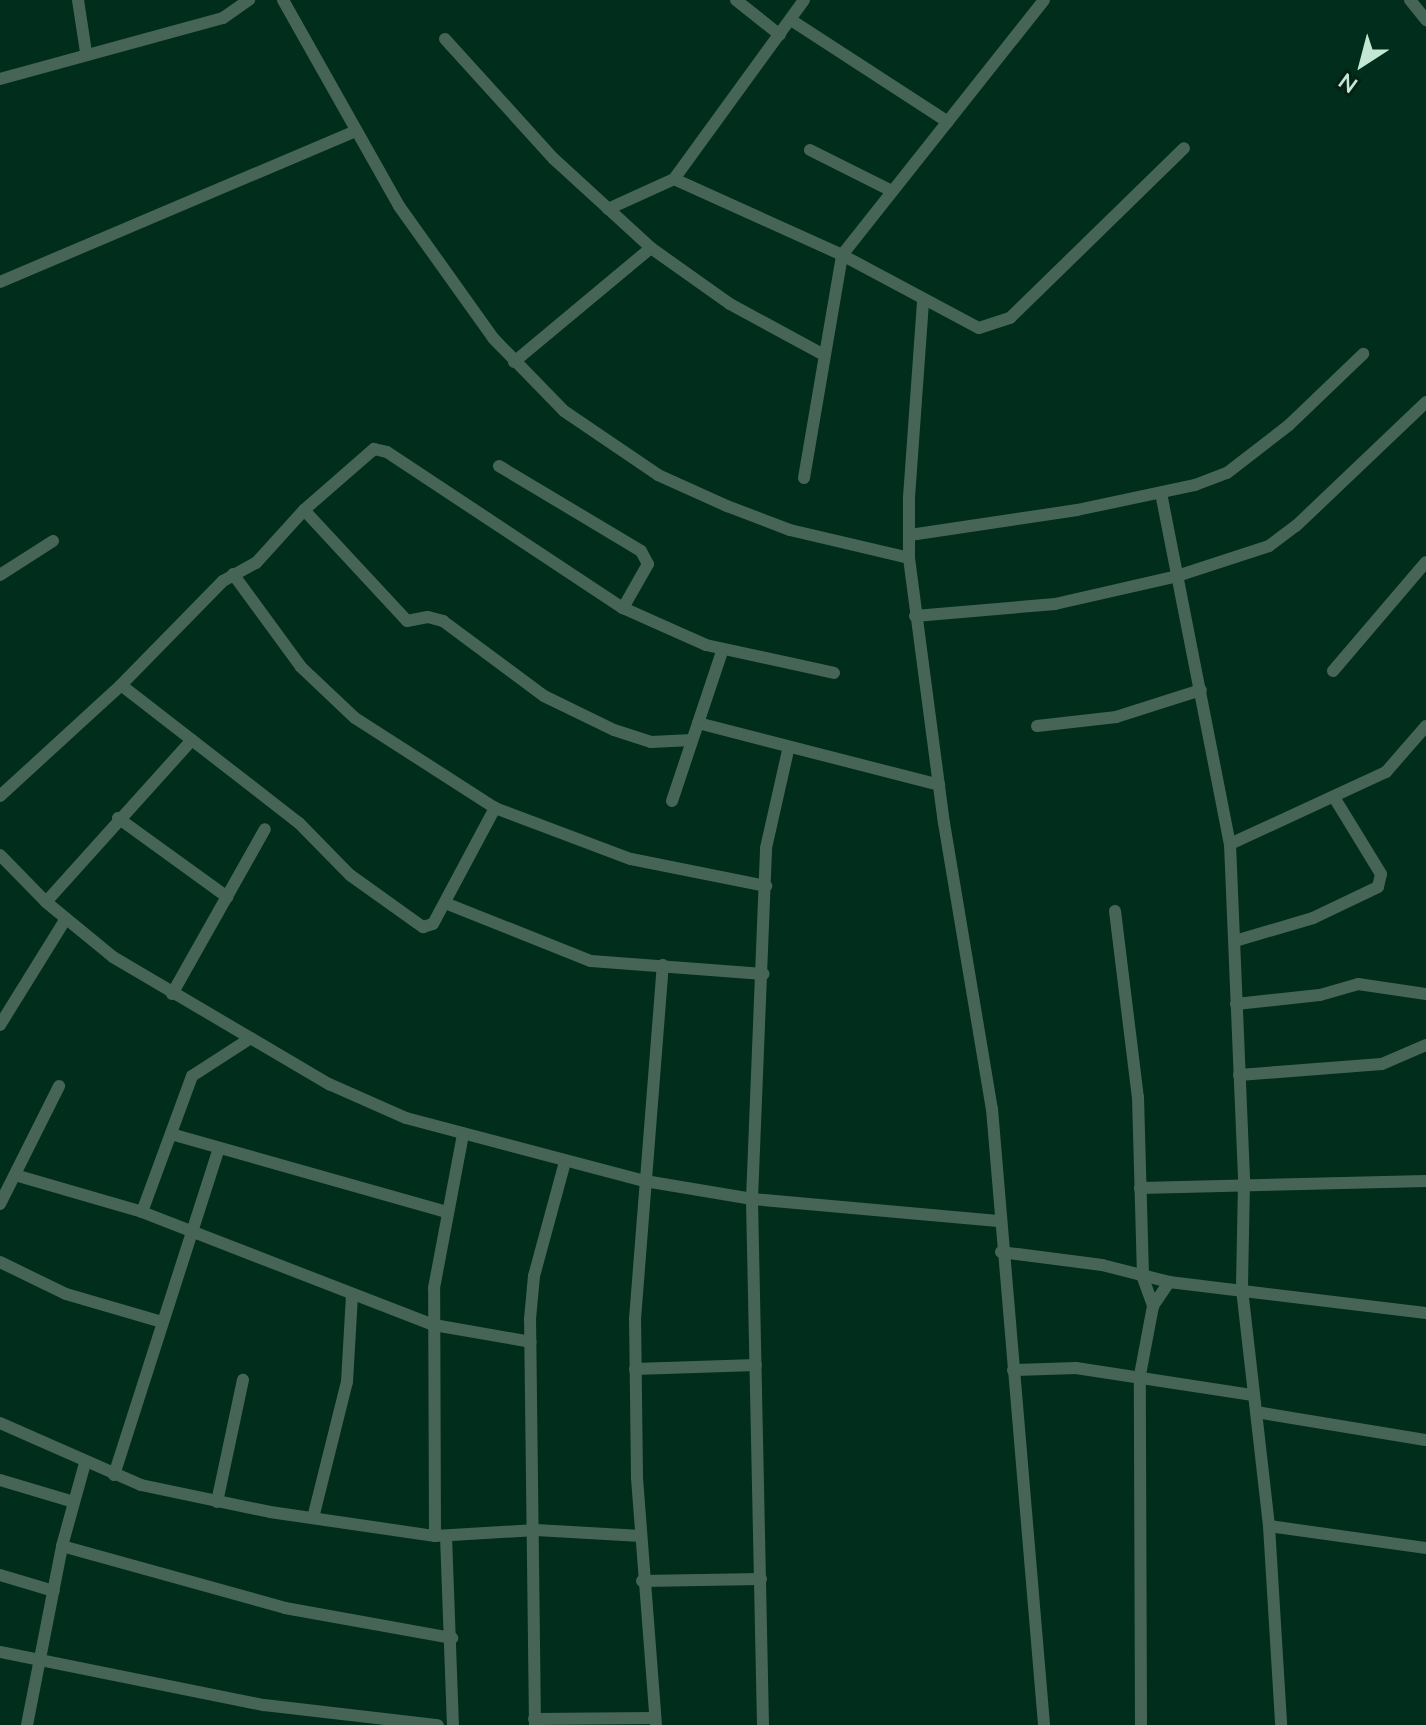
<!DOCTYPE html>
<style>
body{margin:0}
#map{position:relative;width:1426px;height:1725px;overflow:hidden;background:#002d1c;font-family:Mulish,sans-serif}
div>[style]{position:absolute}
.street>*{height:12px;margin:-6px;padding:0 6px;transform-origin:6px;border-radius:6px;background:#476556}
span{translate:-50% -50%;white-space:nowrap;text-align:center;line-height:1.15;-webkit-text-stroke:6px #072015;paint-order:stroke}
.north{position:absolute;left:1322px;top:24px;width:80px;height:80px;-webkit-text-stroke:6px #072015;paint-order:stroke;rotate:216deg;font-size:22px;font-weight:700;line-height:32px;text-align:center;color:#c2e8d4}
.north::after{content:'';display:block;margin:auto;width:28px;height:36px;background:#c2e8d4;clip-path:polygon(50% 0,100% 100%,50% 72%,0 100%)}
</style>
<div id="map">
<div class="street">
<i style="left:78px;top:0;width:53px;rotate:81.3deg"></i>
<i style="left:283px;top:0;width:236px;rotate:60.6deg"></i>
<i style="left:399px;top:206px;width:162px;rotate:54.5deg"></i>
<i style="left:493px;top:338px;width:102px;rotate:45.8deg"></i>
<i style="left:564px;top:411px;width:114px;rotate:34.2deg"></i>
<i style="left:658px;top:475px;width:76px;rotate:24.2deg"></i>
<i style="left:727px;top:506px;width:67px;rotate:20.9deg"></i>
<i style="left:790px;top:530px;width:122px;rotate:13.2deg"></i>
<i style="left:736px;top:0;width:56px;rotate:38.5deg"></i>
<i style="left:1410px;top:0;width:26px;rotate:51deg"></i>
<i style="left:791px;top:20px;width:187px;rotate:33deg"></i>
<i style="left:445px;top:39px;width:162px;rotate:47.8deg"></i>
<i style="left:554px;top:159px;width:132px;rotate:42.5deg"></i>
<i style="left:651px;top:248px;width:97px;rotate:35.3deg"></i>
<i style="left:730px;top:304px;width:107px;rotate:28.5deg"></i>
<i style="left:0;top:79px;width:231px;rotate:-15.3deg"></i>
<i style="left:223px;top:18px;width:32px;rotate:-35deg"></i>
<i style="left:810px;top:150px;width:89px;rotate:26.6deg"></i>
<i style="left:674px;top:179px;width:184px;rotate:24.3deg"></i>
<i style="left:842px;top:255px;width:155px;rotate:28.1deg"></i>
<i style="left:979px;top:328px;width:33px;rotate:-18deg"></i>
<i style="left:1010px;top:318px;width:243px;rotate:-44.3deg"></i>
<i style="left:608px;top:209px;width:72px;rotate:-24.4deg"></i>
<i style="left:674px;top:179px;width:221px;rotate:-54deg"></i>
<i style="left:0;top:282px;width:384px;rotate:-23deg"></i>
<i style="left:923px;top:302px;width:196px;rotate:94.1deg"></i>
<i style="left:909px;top:498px;width:60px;rotate:90deg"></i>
<i style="left:909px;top:558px;width:267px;rotate:82.5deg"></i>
<i style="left:944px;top:823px;width:290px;rotate:80.5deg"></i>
<i style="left:992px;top:1109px;width:618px;rotate:85.17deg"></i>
<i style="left:514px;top:362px;width:178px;rotate:-39.8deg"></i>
<i style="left:499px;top:466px;width:165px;rotate:30.9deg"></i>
<i style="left:641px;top:551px;width:15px;rotate:62deg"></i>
<i style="left:648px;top:564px;width:51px;rotate:119.6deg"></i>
<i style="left:804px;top:478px;width:226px;rotate:-80.3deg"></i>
<i style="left:842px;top:255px;width:325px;rotate:-51.6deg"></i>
<i style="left:1161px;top:493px;width:358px;rotate:78.9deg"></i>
<i style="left:1230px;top:844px;width:338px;rotate:87.6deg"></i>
<i style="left:1244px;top:1182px;width:107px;rotate:91.1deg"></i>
<i style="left:1242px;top:1289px;width:239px;rotate:83.5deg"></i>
<i style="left:1269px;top:1526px;width:199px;rotate:86.5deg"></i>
<i style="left:304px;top:510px;width:151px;rotate:47.1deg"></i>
<i style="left:407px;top:621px;width:21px;rotate:-11deg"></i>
<i style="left:428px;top:617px;width:16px;rotate:15deg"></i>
<i style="left:443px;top:621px;width:126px;rotate:36.6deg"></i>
<i style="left:544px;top:696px;width:78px;rotate:25.9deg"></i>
<i style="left:614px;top:730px;width:39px;rotate:18deg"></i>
<i style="left:651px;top:742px;width:41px;rotate:-2.8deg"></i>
<i style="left:910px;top:535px;width:169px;rotate:-8.5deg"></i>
<i style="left:1077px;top:510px;width:121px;rotate:-12deg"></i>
<i style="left:1195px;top:485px;width:34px;rotate:-21deg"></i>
<i style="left:1227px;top:473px;width:78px;rotate:-37.7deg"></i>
<i style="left:1289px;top:425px;width:103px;rotate:-43.8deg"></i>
<i style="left:233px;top:574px;width:115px;rotate:53.8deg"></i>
<i style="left:301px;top:667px;width:74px;rotate:43.4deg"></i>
<i style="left:355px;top:718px;width:166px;rotate:32.7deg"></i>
<i style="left:495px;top:808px;width:145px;rotate:20.6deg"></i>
<i style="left:631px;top:859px;width:138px;rotate:11.3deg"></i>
<i style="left:0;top:575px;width:63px;rotate:-32.7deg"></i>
<i style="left:915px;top:616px;width:141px;rotate:-4.9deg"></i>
<i style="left:1055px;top:604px;width:122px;rotate:-12.8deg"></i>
<i style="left:1174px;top:577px;width:100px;rotate:-18.1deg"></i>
<i style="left:1269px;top:546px;width:34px;rotate:-37deg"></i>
<i style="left:1296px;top:526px;width:180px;rotate:-43.6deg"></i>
<i style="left:1333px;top:671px;width:143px;rotate:-49.5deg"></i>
<i style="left:121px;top:685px;width:225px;rotate:37.8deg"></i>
<i style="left:299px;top:823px;width:73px;rotate:45.6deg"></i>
<i style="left:350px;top:875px;width:90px;rotate:35.5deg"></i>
<i style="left:423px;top:927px;width:10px;rotate:-17deg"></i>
<i style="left:433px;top:924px;width:132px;rotate:-61.9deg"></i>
<i style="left:698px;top:723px;width:249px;rotate:14.4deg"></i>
<i style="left:1037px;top:726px;width:80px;rotate:-6.5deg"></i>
<i style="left:1116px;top:717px;width:89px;rotate:-17.6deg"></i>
<i style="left:0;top:796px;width:164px;rotate:-42.5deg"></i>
<i style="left:121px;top:685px;width:146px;rotate:-45.6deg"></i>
<i style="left:223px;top:581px;width:38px;rotate:-29deg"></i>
<i style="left:256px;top:563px;width:72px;rotate:-47.8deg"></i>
<i style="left:304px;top:510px;width:93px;rotate:-41.1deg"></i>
<i style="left:374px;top:449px;width:13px;rotate:13deg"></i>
<i style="left:387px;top:452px;width:283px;rotate:33.5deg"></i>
<i style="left:623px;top:608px;width:91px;rotate:24deg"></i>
<i style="left:706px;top:645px;width:131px;rotate:12.3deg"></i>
<i style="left:672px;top:801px;width:160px;rotate:-71.5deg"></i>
<i style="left:118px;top:818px;width:135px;rotate:35.9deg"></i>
<i style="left:1230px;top:844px;width:172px;rotate:-24.8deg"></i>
<i style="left:1386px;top:772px;width:61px;rotate:-49deg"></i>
<i style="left:0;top:855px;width:66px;rotate:45.6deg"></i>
<i style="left:46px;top:902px;width:87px;rotate:39.4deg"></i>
<i style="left:113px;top:957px;width:251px;rotate:30.5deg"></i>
<i style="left:329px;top:1084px;width:84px;rotate:23.8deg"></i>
<i style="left:406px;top:1118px;width:247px;rotate:14.8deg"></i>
<i style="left:645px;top:1181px;width:109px;rotate:9.5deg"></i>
<i style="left:752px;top:1199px;width:247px;rotate:5.1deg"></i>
<i style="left:46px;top:902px;width:218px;rotate:-48deg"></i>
<i style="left:445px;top:903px;width:157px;rotate:21.7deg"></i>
<i style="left:591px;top:961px;width:173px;rotate:4.3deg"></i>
<i style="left:1115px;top:911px;width:187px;rotate:83deg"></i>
<i style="left:1138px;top:1097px;width:181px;rotate:88.4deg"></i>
<i style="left:1143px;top:1278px;width:30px;rotate:70deg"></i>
<i style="left:1235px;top:941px;width:81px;rotate:-16.4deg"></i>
<i style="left:1313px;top:918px;width:72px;rotate:-25.5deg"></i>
<i style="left:1378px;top:887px;width:13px;rotate:-77deg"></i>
<i style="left:1381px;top:874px;width:88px;rotate:-121.5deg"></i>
<i style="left:172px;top:994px;width:189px;rotate:-60.6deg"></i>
<i style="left:1236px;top:1004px;width:84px;rotate:-6.1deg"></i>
<i style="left:1320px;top:995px;width:40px;rotate:-16deg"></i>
<i style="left:1358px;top:984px;width:69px;rotate:8.4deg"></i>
<i style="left:0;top:1025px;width:123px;rotate:-58.2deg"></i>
<i style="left:1239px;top:1075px;width:143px;rotate:-4.4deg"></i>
<i style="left:1382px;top:1064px;width:48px;rotate:-23.4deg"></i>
<i style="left:171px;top:1134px;width:286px;rotate:15.8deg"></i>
<i style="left:15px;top:1175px;width:132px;rotate:16.2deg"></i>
<i style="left:142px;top:1212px;width:313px;rotate:21.2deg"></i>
<i style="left:434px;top:1325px;width:98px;rotate:9.9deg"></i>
<i style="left:1140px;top:1188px;width:286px;rotate:-1.4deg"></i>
<i style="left:0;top:1204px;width:132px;rotate:-63.4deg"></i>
<i style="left:142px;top:1212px;width:145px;rotate:-69.8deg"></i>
<i style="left:192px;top:1076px;width:70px;rotate:-32.8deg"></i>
<i style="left:1001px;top:1252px;width:102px;rotate:7.3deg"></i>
<i style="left:1102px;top:1265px;width:69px;rotate:14.2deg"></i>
<i style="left:1169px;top:1282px;width:259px;rotate:6.9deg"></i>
<i style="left:0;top:1262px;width:73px;rotate:25.9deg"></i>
<i style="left:66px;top:1294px;width:100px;rotate:16.3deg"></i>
<i style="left:635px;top:1369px;width:121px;rotate:-1.9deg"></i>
<i style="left:1013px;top:1370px;width:63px;rotate:-1.8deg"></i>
<i style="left:1076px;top:1368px;width:179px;rotate:8.7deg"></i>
<i style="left:1256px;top:1412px;width:172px;rotate:9.4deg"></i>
<i style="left:0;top:1423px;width:154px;rotate:23.7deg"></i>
<i style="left:141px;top:1485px;width:132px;rotate:11.8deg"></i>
<i style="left:270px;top:1512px;width:167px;rotate:8.3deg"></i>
<i style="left:435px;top:1536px;width:101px;rotate:-3.4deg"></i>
<i style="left:536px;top:1530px;width:105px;rotate:3.3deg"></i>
<i style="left:114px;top:1475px;width:340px;rotate:-72.2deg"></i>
<i style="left:0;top:1480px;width:77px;rotate:16.6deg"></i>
<i style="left:217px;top:1502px;width:125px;rotate:-78deg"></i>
<i style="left:313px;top:1518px;width:140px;rotate:-76deg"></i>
<i style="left:347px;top:1382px;width:86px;rotate:-86.7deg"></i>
<i style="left:1269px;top:1526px;width:159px;rotate:8deg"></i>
<i style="left:435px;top:1536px;width:248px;rotate:-90.2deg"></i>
<i style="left:434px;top:1288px;width:157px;rotate:-79.3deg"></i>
<i style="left:446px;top:1536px;width:189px;rotate:87.9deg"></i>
<i style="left:62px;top:1546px;width:231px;rotate:15.5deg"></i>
<i style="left:285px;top:1608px;width:170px;rotate:10.2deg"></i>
<i style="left:0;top:1575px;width:56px;rotate:16.5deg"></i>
<i style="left:642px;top:1581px;width:119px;rotate:-1deg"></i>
<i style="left:0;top:1652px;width:269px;rotate:11.4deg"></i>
<i style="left:264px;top:1705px;width:175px;rotate:6.6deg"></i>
<i style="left:534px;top:1719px;width:121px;rotate:-0.5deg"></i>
<i style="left:27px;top:1725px;width:182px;rotate:-78.9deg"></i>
<i style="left:62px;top:1546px;width:86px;rotate:-74.5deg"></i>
<i style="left:535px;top:1725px;width:406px;rotate:-90.7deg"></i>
<i style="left:530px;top:1319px;width:43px;rotate:-84.7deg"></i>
<i style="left:534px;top:1276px;width:118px;rotate:-74.8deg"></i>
<i style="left:656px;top:1725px;width:248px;rotate:-94.4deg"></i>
<i style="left:637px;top:1478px;width:159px;rotate:-90.7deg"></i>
<i style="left:635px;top:1319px;width:355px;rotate:-85.5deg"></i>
<i style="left:763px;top:1725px;width:526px;rotate:-91.2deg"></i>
<i style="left:752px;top:1199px;width:351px;rotate:-87.7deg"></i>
<i style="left:766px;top:848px;width:100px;rotate:-77.3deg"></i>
<i style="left:1141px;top:1725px;width:350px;rotate:-90.2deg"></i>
<i style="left:1140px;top:1375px;width:70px;rotate:-79.3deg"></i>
<i style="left:1153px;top:1306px;width:29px;rotate:-56deg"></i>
</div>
<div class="north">N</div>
</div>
